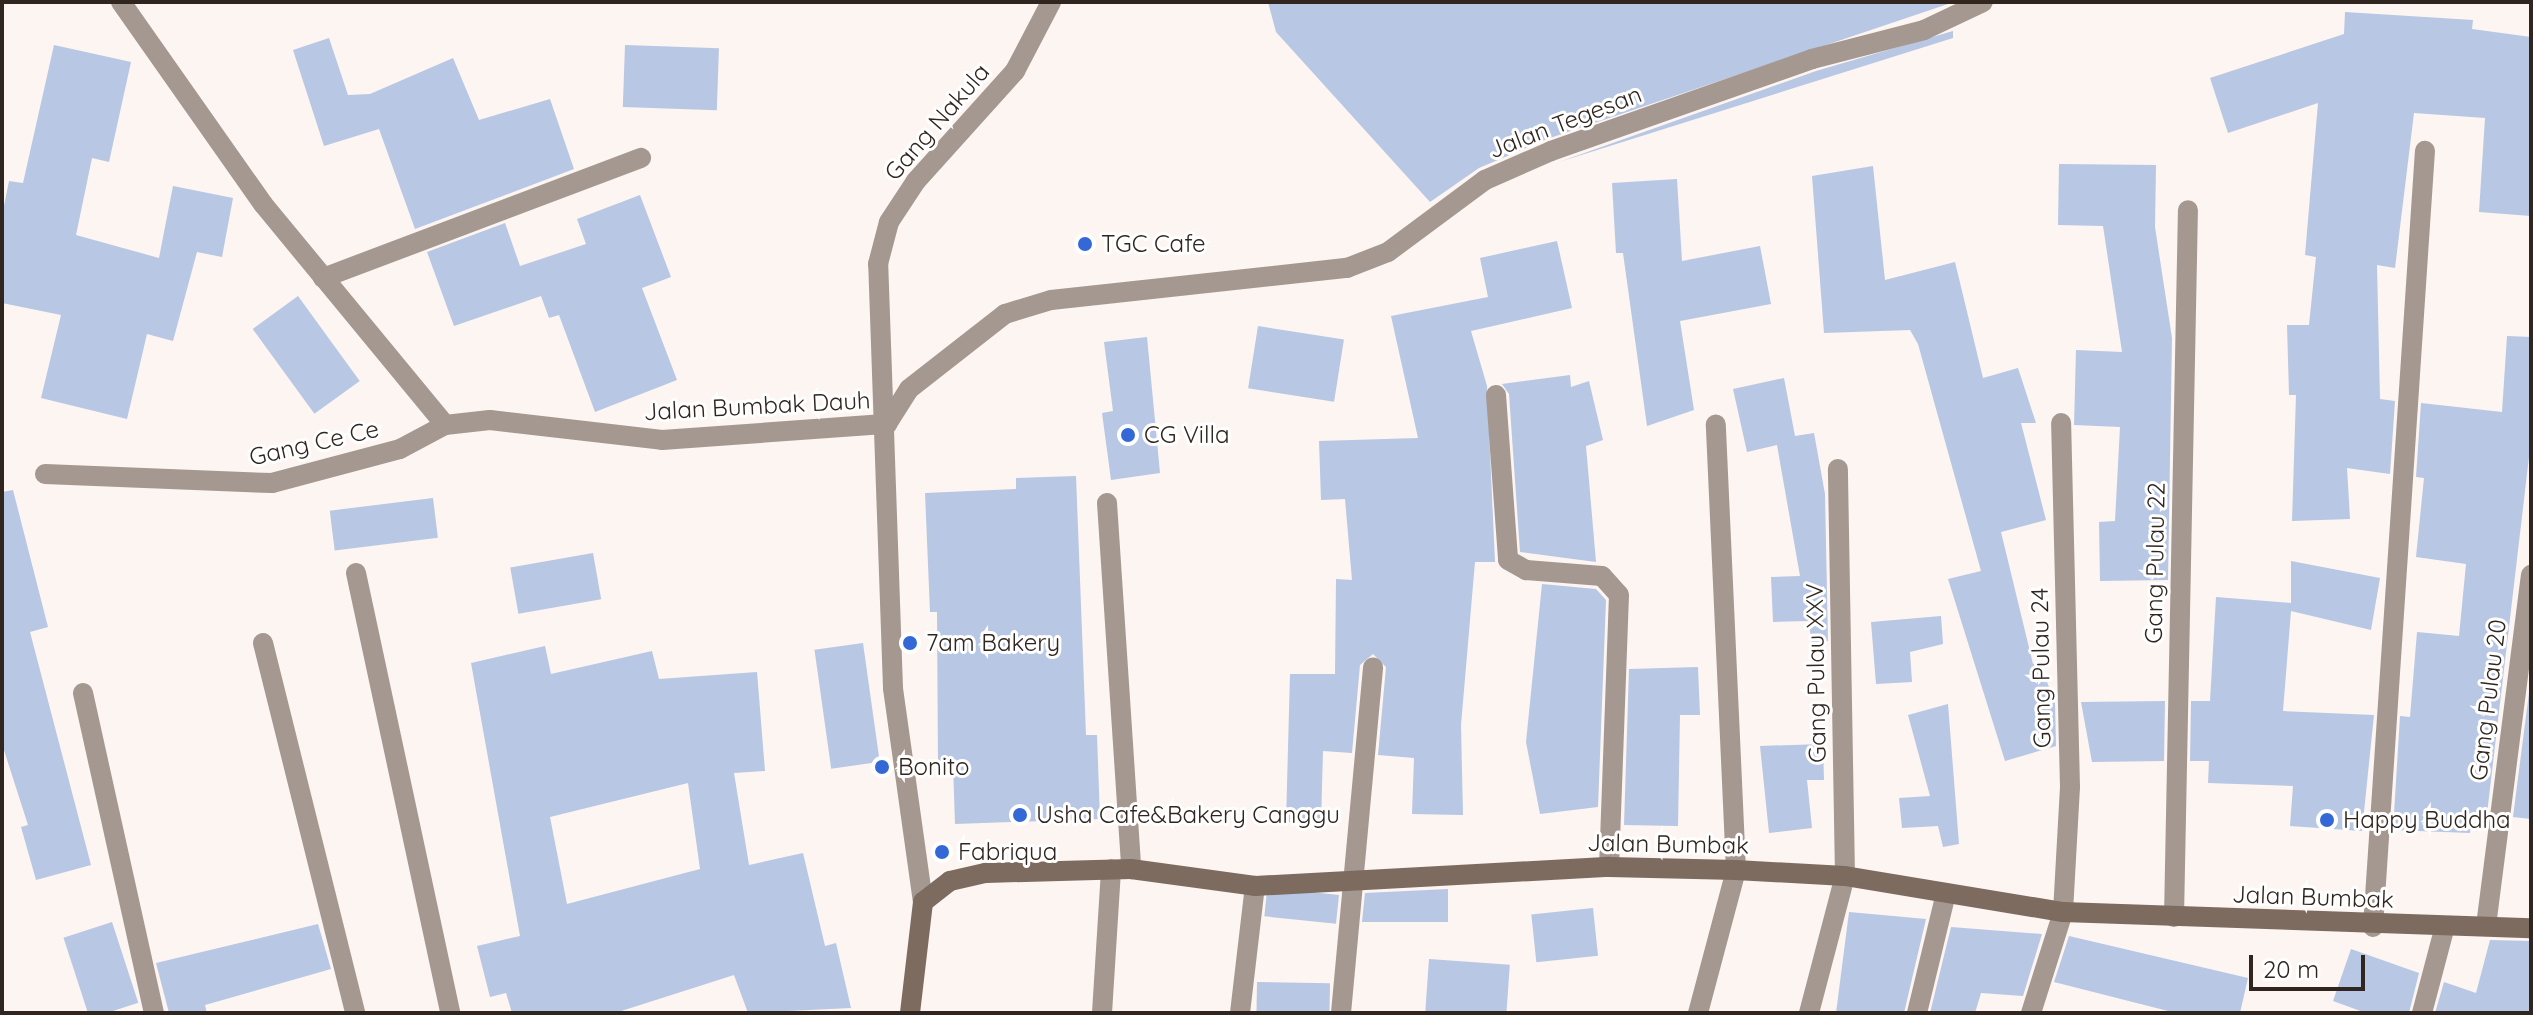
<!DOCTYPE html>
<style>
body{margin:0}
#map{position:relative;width:2533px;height:1015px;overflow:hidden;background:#fcf5f1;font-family:Quicksand,sans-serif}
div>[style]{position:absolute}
.building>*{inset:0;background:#b8c7e3;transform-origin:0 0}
.lane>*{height:20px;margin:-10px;padding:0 10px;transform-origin:10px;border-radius:10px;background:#a59890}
.street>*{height:20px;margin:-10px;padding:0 10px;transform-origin:10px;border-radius:10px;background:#a59890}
.secondary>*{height:20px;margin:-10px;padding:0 10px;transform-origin:10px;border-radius:10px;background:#7d6b60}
.dots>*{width:22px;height:22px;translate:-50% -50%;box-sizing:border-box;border:4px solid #fff;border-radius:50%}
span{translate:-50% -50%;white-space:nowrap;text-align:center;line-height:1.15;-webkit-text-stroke:6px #fff;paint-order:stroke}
.street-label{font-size:24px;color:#31261f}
.poi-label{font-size:24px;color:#31261f}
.left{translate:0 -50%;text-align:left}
.frame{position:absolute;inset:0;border:4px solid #31261f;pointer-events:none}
.scale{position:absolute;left:2249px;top:955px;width:116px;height:36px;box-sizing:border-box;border:4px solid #31261f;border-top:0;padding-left:10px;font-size:24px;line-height:28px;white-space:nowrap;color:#31261f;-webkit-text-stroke:6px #fff;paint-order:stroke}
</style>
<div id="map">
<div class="building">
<i style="clip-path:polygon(1268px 2px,1951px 2px,1951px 3px,1547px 139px,1479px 168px,1430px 202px,1276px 32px)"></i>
<i style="clip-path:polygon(2345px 12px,2473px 20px,2472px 29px,2531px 37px,2531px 216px,2479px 212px,2485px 118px,2414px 113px,2395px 268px,2377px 265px,2380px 399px,2395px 401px,2390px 474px,2347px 468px,2350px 519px,2292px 521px,2296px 395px,2289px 395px,2287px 325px,2309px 325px,2316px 257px,2305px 255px,2318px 103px,2228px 133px,2210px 78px,2344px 34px)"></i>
<i style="clip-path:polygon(1953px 31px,1953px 38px,1559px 162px,1816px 71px)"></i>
<i style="clip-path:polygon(329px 38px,348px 95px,370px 94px,453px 58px,479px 120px,550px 99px,574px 169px,415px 229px,379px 129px,324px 146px,293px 50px)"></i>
<i style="clip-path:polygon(54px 45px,131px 62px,109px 162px,92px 158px,76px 235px,159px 258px,173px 186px,233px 198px,222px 257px,197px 252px,173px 341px,147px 334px,127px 419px,41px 398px,61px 315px,2px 303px,2px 216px,9px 181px,23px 183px)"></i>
<i style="left:625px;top:45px;width:94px;height:62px;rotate:2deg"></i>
<i style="clip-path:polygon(2059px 164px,2156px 165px,2155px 227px,2172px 338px,2168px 580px,2100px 581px,2099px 522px,2115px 521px,2120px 427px,2074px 425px,2076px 350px,2122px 352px,2103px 226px,2058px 225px)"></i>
<i style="clip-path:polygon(1873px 166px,1885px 280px,1955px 262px,1983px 378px,2018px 368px,2036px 423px,2021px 423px,2046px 520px,2001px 532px,2033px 664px,2039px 662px,2055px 702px,2056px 746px,2005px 761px,1948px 579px,1981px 571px,1918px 344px,1910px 330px,1824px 333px,1812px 176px)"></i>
<i style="clip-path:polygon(1677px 179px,1682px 261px,1760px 246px,1771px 304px,1680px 321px,1694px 410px,1647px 426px,1623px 253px,1616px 253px,1612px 183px)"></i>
<i style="clip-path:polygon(640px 195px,671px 277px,642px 288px,677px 380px,595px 412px,559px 315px,549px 318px,541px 296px,454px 326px,427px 252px,505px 223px,520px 266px,586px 244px,577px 219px)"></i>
<i style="clip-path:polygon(1557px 241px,1572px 308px,1471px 331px,1487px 386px,1495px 562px,1475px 562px,1461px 725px,1463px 815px,1412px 814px,1414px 758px,1378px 755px,1386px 667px,1373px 654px,1360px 665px,1352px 753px,1323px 751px,1321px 823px,1286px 822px,1290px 674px,1335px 674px,1336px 579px,1352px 580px,1345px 499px,1321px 500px,1319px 441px,1418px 438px,1391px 316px,1488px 297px,1480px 258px)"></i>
<i style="left:298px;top:296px;width:105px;height:56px;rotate:54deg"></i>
<i style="left:1258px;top:326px;width:87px;height:63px;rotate:9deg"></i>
<i style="clip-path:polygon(2507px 336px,2531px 337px,2531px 440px,2487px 814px,2472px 813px,2470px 833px,2393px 830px,2400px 716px,2410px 717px,2417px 632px,2459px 636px,2466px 564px,2416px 557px,2424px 478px,2416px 477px,2421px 403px,2502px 412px)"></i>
<i style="clip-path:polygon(1147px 337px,1160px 473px,1111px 480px,1102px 413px,1113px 411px,1104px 342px)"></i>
<i style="clip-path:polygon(1570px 375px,1571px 387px,1589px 381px,1603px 440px,1586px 446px,1596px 562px,1520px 552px,1509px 394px,1502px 384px)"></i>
<i style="clip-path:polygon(1784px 378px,1795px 436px,1814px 433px,1825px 494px,1828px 641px,1812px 642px,1808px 621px,1773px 622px,1771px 577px,1800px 576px,1777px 445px,1747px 452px,1733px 389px)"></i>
<i style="clip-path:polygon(1076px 476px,1086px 735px,1097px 735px,1100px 819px,955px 824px,953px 765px,938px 766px,937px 612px,930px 612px,925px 493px,1016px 489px,1016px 478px)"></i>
<i style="clip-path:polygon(13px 490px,48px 627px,30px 632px,91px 865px,36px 880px,21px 827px,28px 825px,2px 744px,2px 492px)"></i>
<i style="left:433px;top:498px;width:40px;height:104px;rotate:83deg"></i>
<i style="left:593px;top:553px;width:47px;height:84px;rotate:80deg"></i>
<i style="clip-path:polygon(2291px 561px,2380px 578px,2371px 630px,2291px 611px,2283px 711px,2374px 715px,2362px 831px,2290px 826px,2293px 786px,2208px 783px,2209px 761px,2190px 761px,2191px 701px,2210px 701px,2216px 597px,2291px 603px)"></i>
<i style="clip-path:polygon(1542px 584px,1596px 589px,1606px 600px,1598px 807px,1540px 814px,1526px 742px)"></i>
<i style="clip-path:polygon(1941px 616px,1943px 644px,1910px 652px,1912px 682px,1876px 684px,1871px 622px)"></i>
<i style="left:863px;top:643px;width:120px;height:49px;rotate:82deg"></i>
<i style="clip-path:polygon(evenodd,545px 646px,551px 674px,652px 651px,659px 679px,757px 672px,765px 771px,734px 773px,749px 865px,803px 853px,825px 946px,836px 943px,851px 1008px,748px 1013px,734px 975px,615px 1013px,512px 1013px,506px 993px,490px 997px,477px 946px,520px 936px,471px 663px,545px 646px,688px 783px,700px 869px,567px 904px,550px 817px,688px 783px)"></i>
<i style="clip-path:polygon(1698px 667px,1700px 715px,1680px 715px,1678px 826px,1624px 825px,1629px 669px)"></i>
<i style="clip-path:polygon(2530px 685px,2531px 685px,2531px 819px,2513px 817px)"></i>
<i style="clip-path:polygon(2165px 701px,2164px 761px,2092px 762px,2081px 702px)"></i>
<i style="clip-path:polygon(1948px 704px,1959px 844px,1943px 847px,1938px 826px,1902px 828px,1899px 798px,1930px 796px,1908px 715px)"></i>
<i style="clip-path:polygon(1823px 744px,1824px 780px,1807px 780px,1812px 828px,1769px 833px,1760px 746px)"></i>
<i style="clip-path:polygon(1448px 889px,1448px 922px,1362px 922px,1365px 893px)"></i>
<i style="left:1339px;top:895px;width:29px;height:72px;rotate:96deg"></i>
<i style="left:1593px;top:908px;width:48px;height:62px;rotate:84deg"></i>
<i style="clip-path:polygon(1849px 912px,1926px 919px,1904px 1013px,1836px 1013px)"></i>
<i style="left:112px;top:922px;width:85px;height:51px;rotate:72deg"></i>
<i style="clip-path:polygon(318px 924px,331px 969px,205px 1005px,207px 1013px,169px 1013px,156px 963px)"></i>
<i style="clip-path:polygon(1951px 927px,2042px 934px,2023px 996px,1981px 993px,1975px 1013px,1930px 1013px)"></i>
<i style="clip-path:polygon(2069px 936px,2248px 978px,2240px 1013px,2176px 1013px,2054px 982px)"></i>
<i style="clip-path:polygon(2490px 940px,2531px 941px,2531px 1013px,2435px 1013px,2444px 982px,2476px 993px)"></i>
<i style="clip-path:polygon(2351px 949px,2419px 973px,2409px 1013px,2366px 1013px,2333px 1001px)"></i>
<i style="left:1429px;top:959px;width:81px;height:54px;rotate:4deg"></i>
<i style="left:1257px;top:982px;width:73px;height:31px;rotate:1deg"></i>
</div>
<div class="lane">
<i style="left:2373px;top:927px;width:778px;rotate:-86.17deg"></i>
<i style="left:1102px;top:1013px;width:144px;rotate:-86.4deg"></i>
</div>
<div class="street">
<i style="left:121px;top:2px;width:247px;rotate:54.9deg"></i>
<i style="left:263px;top:204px;width:286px;rotate:50.5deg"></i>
<i style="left:445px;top:425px;width:45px;rotate:-6.3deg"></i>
<i style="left:490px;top:420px;width:173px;rotate:6.6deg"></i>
<i style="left:662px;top:440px;width:226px;rotate:-4.1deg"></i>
<i style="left:323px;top:278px;width:340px;rotate:-20.7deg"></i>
<i style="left:1496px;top:395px;width:165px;rotate:85.8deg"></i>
<i style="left:1508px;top:560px;width:21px;rotate:29deg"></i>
<i style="left:1526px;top:570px;width:76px;rotate:4.5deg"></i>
<i style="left:1602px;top:576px;width:25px;rotate:48deg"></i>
<i style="left:1619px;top:595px;width:272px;rotate:92.1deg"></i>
<i style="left:887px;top:424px;width:41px;rotate:-57.8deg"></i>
<i style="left:909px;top:389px;width:122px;rotate:-38deg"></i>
<i style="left:1005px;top:314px;width:48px;rotate:-16.9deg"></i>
<i style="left:1051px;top:300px;width:298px;rotate:-6.2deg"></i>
<i style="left:1347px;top:268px;width:44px;rotate:-21.3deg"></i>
<i style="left:1388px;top:252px;width:121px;rotate:-36.6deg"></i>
<i style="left:1485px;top:180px;width:72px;rotate:-23.7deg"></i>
<i style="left:1551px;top:151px;width:277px;rotate:-19.4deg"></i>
<i style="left:1812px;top:59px;width:116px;rotate:-14.5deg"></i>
<i style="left:1924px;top:30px;width:65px;rotate:-25.4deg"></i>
<i style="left:45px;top:474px;width:227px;rotate:2.3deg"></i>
<i style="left:272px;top:483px;width:132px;rotate:-14.9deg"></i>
<i style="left:400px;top:449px;width:51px;rotate:-28.1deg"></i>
<i style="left:1107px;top:503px;width:367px;rotate:86.2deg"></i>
<i style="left:356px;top:573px;width:450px;rotate:77.9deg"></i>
<i style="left:263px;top:643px;width:381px;rotate:76deg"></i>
<i style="left:83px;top:693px;width:328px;rotate:77.5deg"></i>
<i style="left:923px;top:902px;width:216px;rotate:-98deg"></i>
<i style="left:893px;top:688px;width:424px;rotate:-92deg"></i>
<i style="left:878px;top:264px;width:43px;rotate:-75.3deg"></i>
<i style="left:889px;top:222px;width:49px;rotate:-56.6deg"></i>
<i style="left:916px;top:181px;width:148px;rotate:-48deg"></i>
<i style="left:1015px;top:71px;width:78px;rotate:-62.4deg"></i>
<i style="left:2174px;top:917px;width:707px;rotate:-88.87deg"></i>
<i style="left:2486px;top:926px;width:354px;rotate:-82.7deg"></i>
<i style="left:1240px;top:1013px;width:128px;rotate:-83.3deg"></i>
<i style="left:1341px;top:1013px;width:347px;rotate:-84.7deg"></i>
<i style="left:1698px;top:1013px;width:148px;rotate:-75.1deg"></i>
<i style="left:1736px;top:870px;width:446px;rotate:-92.6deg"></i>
<i style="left:1809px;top:1013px;width:142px;rotate:-75.3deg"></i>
<i style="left:1845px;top:876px;width:407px;rotate:-91deg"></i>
<i style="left:1917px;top:1013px;width:123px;rotate:-76.4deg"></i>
<i style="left:2031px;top:1013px;width:106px;rotate:-72.4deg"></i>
<i style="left:2063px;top:912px;width:125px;rotate:-86.8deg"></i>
<i style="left:2070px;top:787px;width:364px;rotate:-91.4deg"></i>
<i style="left:2422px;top:1013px;width:90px;rotate:-75.2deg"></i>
</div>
<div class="secondary">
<i style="left:910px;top:1013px;width:112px;rotate:-83.3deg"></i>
<i style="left:923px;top:902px;width:34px;rotate:-38deg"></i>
<i style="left:950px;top:881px;width:37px;rotate:-13deg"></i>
<i style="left:986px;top:873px;width:145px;rotate:-1.6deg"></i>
<i style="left:1131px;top:869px;width:125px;rotate:7.8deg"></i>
<i style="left:1255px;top:886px;width:355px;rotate:-3.1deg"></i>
<i style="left:1609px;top:867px;width:127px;rotate:1.4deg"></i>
<i style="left:1736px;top:870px;width:109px;rotate:3.2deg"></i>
<i style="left:1845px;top:876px;width:221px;rotate:9.4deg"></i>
<i style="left:2063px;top:912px;width:468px;rotate:2deg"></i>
</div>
<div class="dots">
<i style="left:1085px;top:244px;background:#3468d7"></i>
<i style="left:1128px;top:435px;background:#3468d7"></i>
<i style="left:910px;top:643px;background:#3468d7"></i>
<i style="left:882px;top:767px;background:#3468d7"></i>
<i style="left:1020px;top:815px;background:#3468d7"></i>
<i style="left:2327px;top:820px;background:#3468d7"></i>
<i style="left:942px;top:852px;background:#3468d7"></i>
</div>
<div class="street-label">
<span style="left:937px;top:122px;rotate:-49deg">Gang Nakula</span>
<span style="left:1565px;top:122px;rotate:-21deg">Jalan Tegesan</span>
<span style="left:757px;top:406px;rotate:-3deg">Jalan Bumbak Dauh</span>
<span style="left:314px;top:443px;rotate:-13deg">Gang Ce Ce</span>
<span style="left:2155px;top:563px;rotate:-89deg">Gang Pulau 22</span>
<span style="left:2041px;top:668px;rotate:-91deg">Gang Pulau 24</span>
<span style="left:1816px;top:673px;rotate:-91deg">Gang Pulau XXV</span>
<span style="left:2488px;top:700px;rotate:-83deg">Gang Pulau 20</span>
<span style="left:1668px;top:844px;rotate:1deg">Jalan Bumbak</span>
<span style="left:2313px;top:897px;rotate:2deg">Jalan Bumbak</span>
</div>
<div class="poi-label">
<span class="left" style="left:1101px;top:244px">TGC Cafe</span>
<span class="left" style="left:1144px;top:435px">CG Villa</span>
<span class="left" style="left:926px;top:643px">7am Bakery</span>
<span class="left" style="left:898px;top:767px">Bonito</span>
<span class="left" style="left:1036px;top:815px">Usha Cafe&amp;Bakery Canggu</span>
<span class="left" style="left:2343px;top:820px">Happy Buddha</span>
<span class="left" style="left:958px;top:852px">Fabriqua</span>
</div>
<div class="frame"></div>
<div class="scale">20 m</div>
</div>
